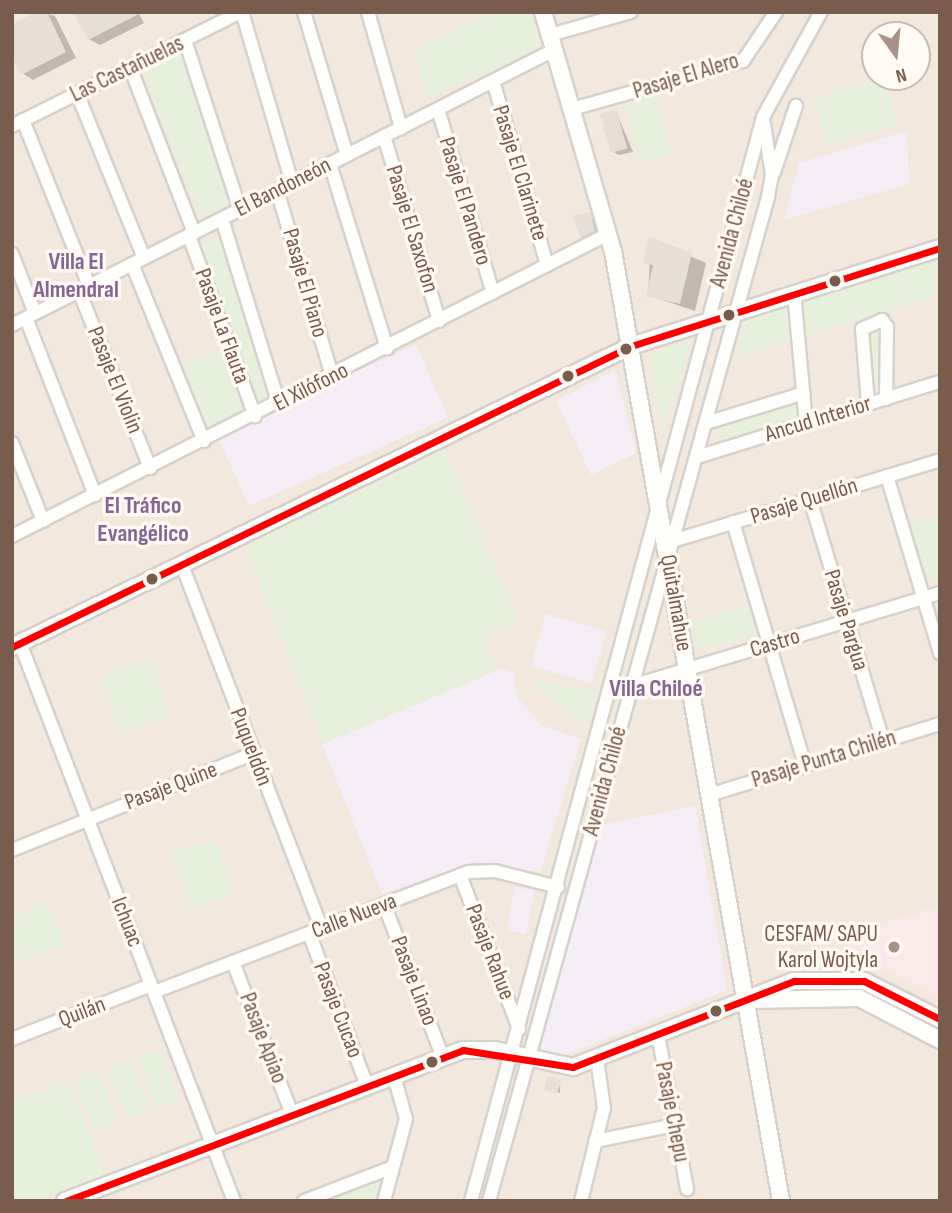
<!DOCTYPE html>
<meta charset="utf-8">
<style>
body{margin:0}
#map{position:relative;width:952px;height:1213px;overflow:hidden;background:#f9f5f0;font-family:"Sofia Sans Condensed",sans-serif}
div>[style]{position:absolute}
.residential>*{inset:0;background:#f2e8de}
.education>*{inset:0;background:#f6eef6;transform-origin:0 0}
.medical>*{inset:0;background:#fae9e9}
.green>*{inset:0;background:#e7f0db;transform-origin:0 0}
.shadow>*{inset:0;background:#0003}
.building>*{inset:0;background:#e6ded7;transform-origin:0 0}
.roads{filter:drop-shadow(2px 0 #d7d1cb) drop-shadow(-2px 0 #d7d1cb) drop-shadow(0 2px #d7d1cb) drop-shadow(0 -2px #d7d1cb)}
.minor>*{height:12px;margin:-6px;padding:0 6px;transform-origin:6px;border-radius:6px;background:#fefefd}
.tertiary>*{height:16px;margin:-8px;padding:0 8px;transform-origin:8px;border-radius:8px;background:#fefefd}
.bus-1>*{height:7px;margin:-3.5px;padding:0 3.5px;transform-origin:3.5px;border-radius:3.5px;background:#f00}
.dots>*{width:19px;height:19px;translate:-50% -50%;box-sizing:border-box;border:4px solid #fffaf3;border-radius:50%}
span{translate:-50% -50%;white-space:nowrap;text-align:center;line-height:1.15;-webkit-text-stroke:7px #fffaf3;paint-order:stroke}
.street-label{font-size:23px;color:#7a5c4d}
.poi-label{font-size:23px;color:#7a5c4d}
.right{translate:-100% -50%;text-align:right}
.neighbourhood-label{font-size:24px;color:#846695;font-weight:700}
.frame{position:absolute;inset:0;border:14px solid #7a5c4d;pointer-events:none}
.north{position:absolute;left:861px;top:21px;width:70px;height:70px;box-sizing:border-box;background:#fffaf3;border:2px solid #cabbb1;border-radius:50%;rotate:165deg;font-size:19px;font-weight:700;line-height:28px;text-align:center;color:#7a5c4d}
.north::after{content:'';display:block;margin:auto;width:24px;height:32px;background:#a69286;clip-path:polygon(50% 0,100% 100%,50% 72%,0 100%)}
</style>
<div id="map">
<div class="residential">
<i style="clip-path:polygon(evenodd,12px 12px,940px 12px,940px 1201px,12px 1201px,12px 12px,875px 35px,917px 35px,917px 77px,875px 77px,875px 35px)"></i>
</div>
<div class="education">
<i style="clip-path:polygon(907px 131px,909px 184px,784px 220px,799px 163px)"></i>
<i style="left:416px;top:345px;width:79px;height:218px;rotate:66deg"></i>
<i style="clip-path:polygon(615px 370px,636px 453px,591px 475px,556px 401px)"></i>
<i style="left:546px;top:614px;width:63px;height:54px;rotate:16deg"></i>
<i style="clip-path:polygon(501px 669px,514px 673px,517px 697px,541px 725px,581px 739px,540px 872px,475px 862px,382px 894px,322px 744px)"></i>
<i style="clip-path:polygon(695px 806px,727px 990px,558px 1058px,535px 1054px,597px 826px)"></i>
<i style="left:515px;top:887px;width:20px;height:44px;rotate:11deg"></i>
</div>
<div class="medical">
<i style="clip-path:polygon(940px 906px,940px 999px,892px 973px,846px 961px,850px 933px)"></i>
</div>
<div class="green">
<i style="clip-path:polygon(494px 12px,532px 12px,539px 47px,429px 98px,414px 50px)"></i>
<i style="clip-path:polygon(181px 52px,231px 203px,207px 214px,198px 212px,142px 70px)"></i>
<i style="left:884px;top:77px;width:49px;height:74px;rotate:73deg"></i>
<i style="left:655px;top:95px;width:60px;height:32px;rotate:74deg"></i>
<i style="clip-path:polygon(223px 236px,270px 391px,268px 398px,258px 400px,198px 248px)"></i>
<i style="clip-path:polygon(935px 256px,936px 296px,736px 357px,747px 313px)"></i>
<i style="clip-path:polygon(879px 327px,882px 379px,870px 382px,866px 330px)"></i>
<i style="clip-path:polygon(691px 340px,662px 434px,649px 353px)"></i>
<i style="left:222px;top:349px;width:66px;height:48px;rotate:69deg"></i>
<i style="clip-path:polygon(799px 401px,799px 416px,719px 440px,725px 421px)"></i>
<i style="clip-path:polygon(445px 449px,518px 621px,483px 634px,497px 670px,322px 744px,245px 546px)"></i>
<i style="clip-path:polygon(940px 517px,940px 577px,923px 582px,906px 526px)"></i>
<i style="left:748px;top:606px;width:30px;height:59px;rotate:75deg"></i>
<i style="left:151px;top:659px;width:59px;height:54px;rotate:70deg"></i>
<i style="clip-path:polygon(535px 683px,598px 691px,586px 725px,537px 689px)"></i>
<i style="left:214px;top:838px;width:59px;height:45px;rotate:70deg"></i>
<i style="clip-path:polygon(48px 903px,64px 945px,12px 964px,12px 917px)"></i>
<i style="left:160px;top:1048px;width:55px;height:25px;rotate:69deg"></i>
<i style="left:130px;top:1060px;width:54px;height:24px;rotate:68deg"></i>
<i style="left:98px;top:1071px;width:54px;height:25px;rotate:70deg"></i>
<i style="clip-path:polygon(70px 1081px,105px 1177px,38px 1201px,12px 1201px,12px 1102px)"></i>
<i style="clip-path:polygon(380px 1177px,375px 1201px,335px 1201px,333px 1195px)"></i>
</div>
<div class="shadow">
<i style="clip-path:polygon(40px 12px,55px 16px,76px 58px,33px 80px,22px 73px)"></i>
<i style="clip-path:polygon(138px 12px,144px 23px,100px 45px,89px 39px)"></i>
<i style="clip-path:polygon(616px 111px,633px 152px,619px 155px,612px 151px)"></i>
<i style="clip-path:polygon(589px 213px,601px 234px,588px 241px,581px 237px)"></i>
<i style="clip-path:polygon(651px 239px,706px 263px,695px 311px,648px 295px)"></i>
<i style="clip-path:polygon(560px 1082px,560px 1093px,549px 1089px)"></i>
</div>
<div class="building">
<i style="clip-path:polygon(36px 12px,47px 12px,66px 52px,21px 75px,12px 57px,12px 24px)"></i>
<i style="clip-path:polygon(73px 12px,143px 12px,88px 40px)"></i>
<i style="left:616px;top:109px;width:41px;height:17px;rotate:74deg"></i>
<i style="clip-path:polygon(590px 212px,595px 231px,580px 238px,573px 216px)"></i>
<i style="clip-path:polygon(649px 237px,692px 253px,680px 304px,646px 296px,653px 265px,643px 263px)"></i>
<i style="left:548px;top:1076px;width:14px;height:14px;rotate:17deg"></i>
</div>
<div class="roads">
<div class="minor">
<i style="left:242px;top:12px;width:178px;rotate:73.7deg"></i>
<i style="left:304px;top:12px;width:149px;rotate:73.3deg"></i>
<i style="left:368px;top:12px;width:121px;rotate:74.1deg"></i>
<i style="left:550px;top:35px;width:84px;rotate:-15.9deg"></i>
<i style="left:185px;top:40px;width:179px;rotate:72.1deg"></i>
<i style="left:130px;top:67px;width:178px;rotate:68.9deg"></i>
<i style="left:493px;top:81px;width:192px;rotate:73.6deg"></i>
<i style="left:77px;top:93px;width:178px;rotate:67.9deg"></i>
<i style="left:438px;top:109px;width:192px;rotate:73.4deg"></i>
<i style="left:572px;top:109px;width:178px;rotate:-15.7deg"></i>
<i style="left:743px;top:61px;width:59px;rotate:-56deg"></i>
<i style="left:23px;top:120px;width:179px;rotate:68.3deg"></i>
<i style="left:12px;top:126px;width:256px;rotate:-26.5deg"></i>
<i style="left:384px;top:136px;width:193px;rotate:73.4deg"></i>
<i style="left:330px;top:164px;width:193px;rotate:72.8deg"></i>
<i style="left:774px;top:172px;width:70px;rotate:-71.6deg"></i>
<i style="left:277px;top:190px;width:194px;rotate:73.5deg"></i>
<i style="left:222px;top:219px;width:194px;rotate:72.9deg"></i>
<i style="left:189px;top:236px;width:192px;rotate:69.9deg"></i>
<i style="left:12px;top:254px;width:63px;rotate:68.7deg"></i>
<i style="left:132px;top:264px;width:191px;rotate:67.9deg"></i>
<i style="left:79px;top:291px;width:191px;rotate:68.1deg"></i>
<i style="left:794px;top:292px;width:132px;rotate:84.8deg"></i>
<i style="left:26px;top:318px;width:190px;rotate:68.7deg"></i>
<i style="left:12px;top:325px;width:608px;rotate:-26.9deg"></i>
<i style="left:868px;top:404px;width:75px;rotate:-94.6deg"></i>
<i style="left:862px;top:329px;width:22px;rotate:-24deg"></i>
<i style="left:882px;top:320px;width:9px;rotate:54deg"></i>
<i style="left:887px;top:327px;width:72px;rotate:90.8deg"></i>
<i style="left:706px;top:423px;width:102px;rotate:-17deg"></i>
<i style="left:12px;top:443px;width:84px;rotate:68.3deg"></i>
<i style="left:697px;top:457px;width:254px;rotate:-17.2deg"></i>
<i style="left:887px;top:476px;width:185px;rotate:73.3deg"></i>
<i style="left:810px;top:499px;width:253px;rotate:73.2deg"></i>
<i style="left:733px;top:522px;width:253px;rotate:73.5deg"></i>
<i style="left:12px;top:536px;width:668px;rotate:-26.87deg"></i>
<i style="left:669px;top:542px;width:283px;rotate:-16.8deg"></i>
<i style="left:182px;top:565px;width:389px;rotate:69deg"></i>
<i style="left:20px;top:643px;width:598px;rotate:69.02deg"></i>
<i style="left:625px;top:688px;width:329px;rotate:-16.8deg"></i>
<i style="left:709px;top:795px;width:242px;rotate:-17.1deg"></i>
<i style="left:12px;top:850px;width:261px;rotate:-21.8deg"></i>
<i style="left:460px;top:875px;width:165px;rotate:69deg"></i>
<i style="left:384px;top:904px;width:165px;rotate:69deg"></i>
<i style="left:309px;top:933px;width:164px;rotate:69.2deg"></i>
<i style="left:233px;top:962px;width:163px;rotate:68.8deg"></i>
<i style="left:154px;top:992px;width:337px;rotate:-20.9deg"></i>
<i style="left:469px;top:872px;width:26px;rotate:-2deg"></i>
<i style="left:495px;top:871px;width:65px;rotate:14.3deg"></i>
<i style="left:658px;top:1035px;width:157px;rotate:79.3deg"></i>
<i style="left:12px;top:1039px;width:149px;rotate:-21.2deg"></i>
<i style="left:595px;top:1141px;width:82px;rotate:-11.3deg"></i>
<i style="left:304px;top:1201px;width:95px;rotate:-20.9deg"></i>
<i style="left:384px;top:1201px;width:85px;rotate:-75deg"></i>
<i style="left:406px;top:1119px;width:45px;rotate:-105.6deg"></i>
<i style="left:471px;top:1201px;width:1123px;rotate:-74.92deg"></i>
<i style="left:763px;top:117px;width:120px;rotate:-61.1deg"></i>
<i style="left:489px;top:1201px;width:1042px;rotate:-74.47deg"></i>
<i style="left:768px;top:197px;width:22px;rotate:-80deg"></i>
<i style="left:772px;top:175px;width:52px;rotate:-98.9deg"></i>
<i style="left:581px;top:1201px;width:96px;rotate:-76.1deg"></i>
<i style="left:604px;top:1108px;width:49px;rotate:-98.1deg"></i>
</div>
<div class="tertiary">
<i style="left:543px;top:12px;width:249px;rotate:73.7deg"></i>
<i style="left:613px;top:251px;width:965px;rotate:79.97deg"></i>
<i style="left:12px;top:647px;width:688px;rotate:-25.93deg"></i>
<i style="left:631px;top:346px;width:324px;rotate:-17.6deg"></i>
<i style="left:746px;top:1000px;width:113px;rotate:-1deg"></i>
<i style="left:859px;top:998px;width:91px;rotate:27.4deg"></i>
<i style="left:65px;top:1201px;width:426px;rotate:-20.8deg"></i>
<i style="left:463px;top:1050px;width:32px"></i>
<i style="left:495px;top:1050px;width:80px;rotate:12.3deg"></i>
<i style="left:573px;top:1067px;width:237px;rotate:-21.3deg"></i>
<i style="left:794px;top:981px;width:70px"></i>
<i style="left:864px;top:981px;width:85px;rotate:26.6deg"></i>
</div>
</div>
<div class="bus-1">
<i style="left:12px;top:647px;width:688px;rotate:-25.93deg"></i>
<i style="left:631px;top:346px;width:324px;rotate:-17.6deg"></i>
<i style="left:66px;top:1201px;width:425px;rotate:-20.8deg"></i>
<i style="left:463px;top:1050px;width:111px;rotate:8.8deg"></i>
<i style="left:573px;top:1067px;width:237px;rotate:-21.3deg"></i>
<i style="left:794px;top:981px;width:70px"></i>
<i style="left:864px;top:981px;width:85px;rotate:26.6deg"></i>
</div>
<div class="dots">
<i style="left:835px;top:281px;background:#7a5c4d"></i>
<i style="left:729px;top:315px;background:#7a5c4d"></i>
<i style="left:626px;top:349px;background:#7a5c4d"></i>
<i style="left:568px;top:376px;background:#7a5c4d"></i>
<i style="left:152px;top:579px;background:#7a5c4d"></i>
<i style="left:894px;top:947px;background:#a69286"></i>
<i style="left:716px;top:1011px;background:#7a5c4d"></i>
<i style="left:432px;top:1062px;background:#7a5c4d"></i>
</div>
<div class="street-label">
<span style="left:127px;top:69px;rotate:-26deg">Las Castañuelas</span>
<span style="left:686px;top:76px;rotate:-17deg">Pasaje El Alero</span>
<span style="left:520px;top:173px;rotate:73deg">Pasaje El Clarinete</span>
<span style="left:283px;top:187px;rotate:-27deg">El Bandoneón</span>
<span style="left:465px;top:201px;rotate:73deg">Pasaje El Pandero</span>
<span style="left:412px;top:229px;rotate:73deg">Pasaje El Saxofon</span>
<span style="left:732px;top:233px;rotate:-75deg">Avenida Chiloé</span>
<span style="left:305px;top:283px;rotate:74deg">Pasaje El Piano</span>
<span style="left:222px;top:326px;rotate:70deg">Pasaje La Flauta</span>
<span style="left:115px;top:380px;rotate:68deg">Pasaje El Violin</span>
<span style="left:311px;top:387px;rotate:-27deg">El Xilófono</span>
<span style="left:818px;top:419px;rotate:-17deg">Ancud Interior</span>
<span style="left:804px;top:501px;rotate:-17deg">Pasaje Quellón</span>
<span style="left:676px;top:603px;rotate:80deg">Quitalmahue</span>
<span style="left:846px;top:620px;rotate:73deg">Pasaje Pargua</span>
<span style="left:775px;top:643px;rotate:-17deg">Castro</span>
<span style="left:251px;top:747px;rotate:69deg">Puqueldón</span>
<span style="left:824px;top:759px;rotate:-17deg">Pasaje Punta Chilén</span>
<span style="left:605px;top:781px;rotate:-75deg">Avenida Chiloé</span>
<span style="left:171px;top:786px;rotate:-21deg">Pasaje Quine</span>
<span style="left:354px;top:916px;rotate:-21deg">Calle Nueva</span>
<span style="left:127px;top:922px;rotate:69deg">Ichuac</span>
<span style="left:490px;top:952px;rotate:69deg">Pasaje Rahue</span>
<span style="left:414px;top:981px;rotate:69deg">Pasaje Linao</span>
<span style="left:338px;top:1010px;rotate:69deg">Pasaje Cucao</span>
<span style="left:82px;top:1012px;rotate:-21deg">Quilán</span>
<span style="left:263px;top:1038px;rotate:69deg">Pasaje Apiao</span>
<span style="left:672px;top:1112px;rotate:79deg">Pasaje Chepu</span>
</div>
<div class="poi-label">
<span class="right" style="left:878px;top:947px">CESFAM/ SAPU<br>Karol Wojtyla</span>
</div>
<div class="neighbourhood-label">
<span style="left:76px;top:276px">Villa El<br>Almendral</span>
<span style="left:143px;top:520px">El Tráfico<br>Evangélico</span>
<span style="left:656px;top:689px">Villa Chiloé</span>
</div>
<div class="frame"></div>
<div class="north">N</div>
</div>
